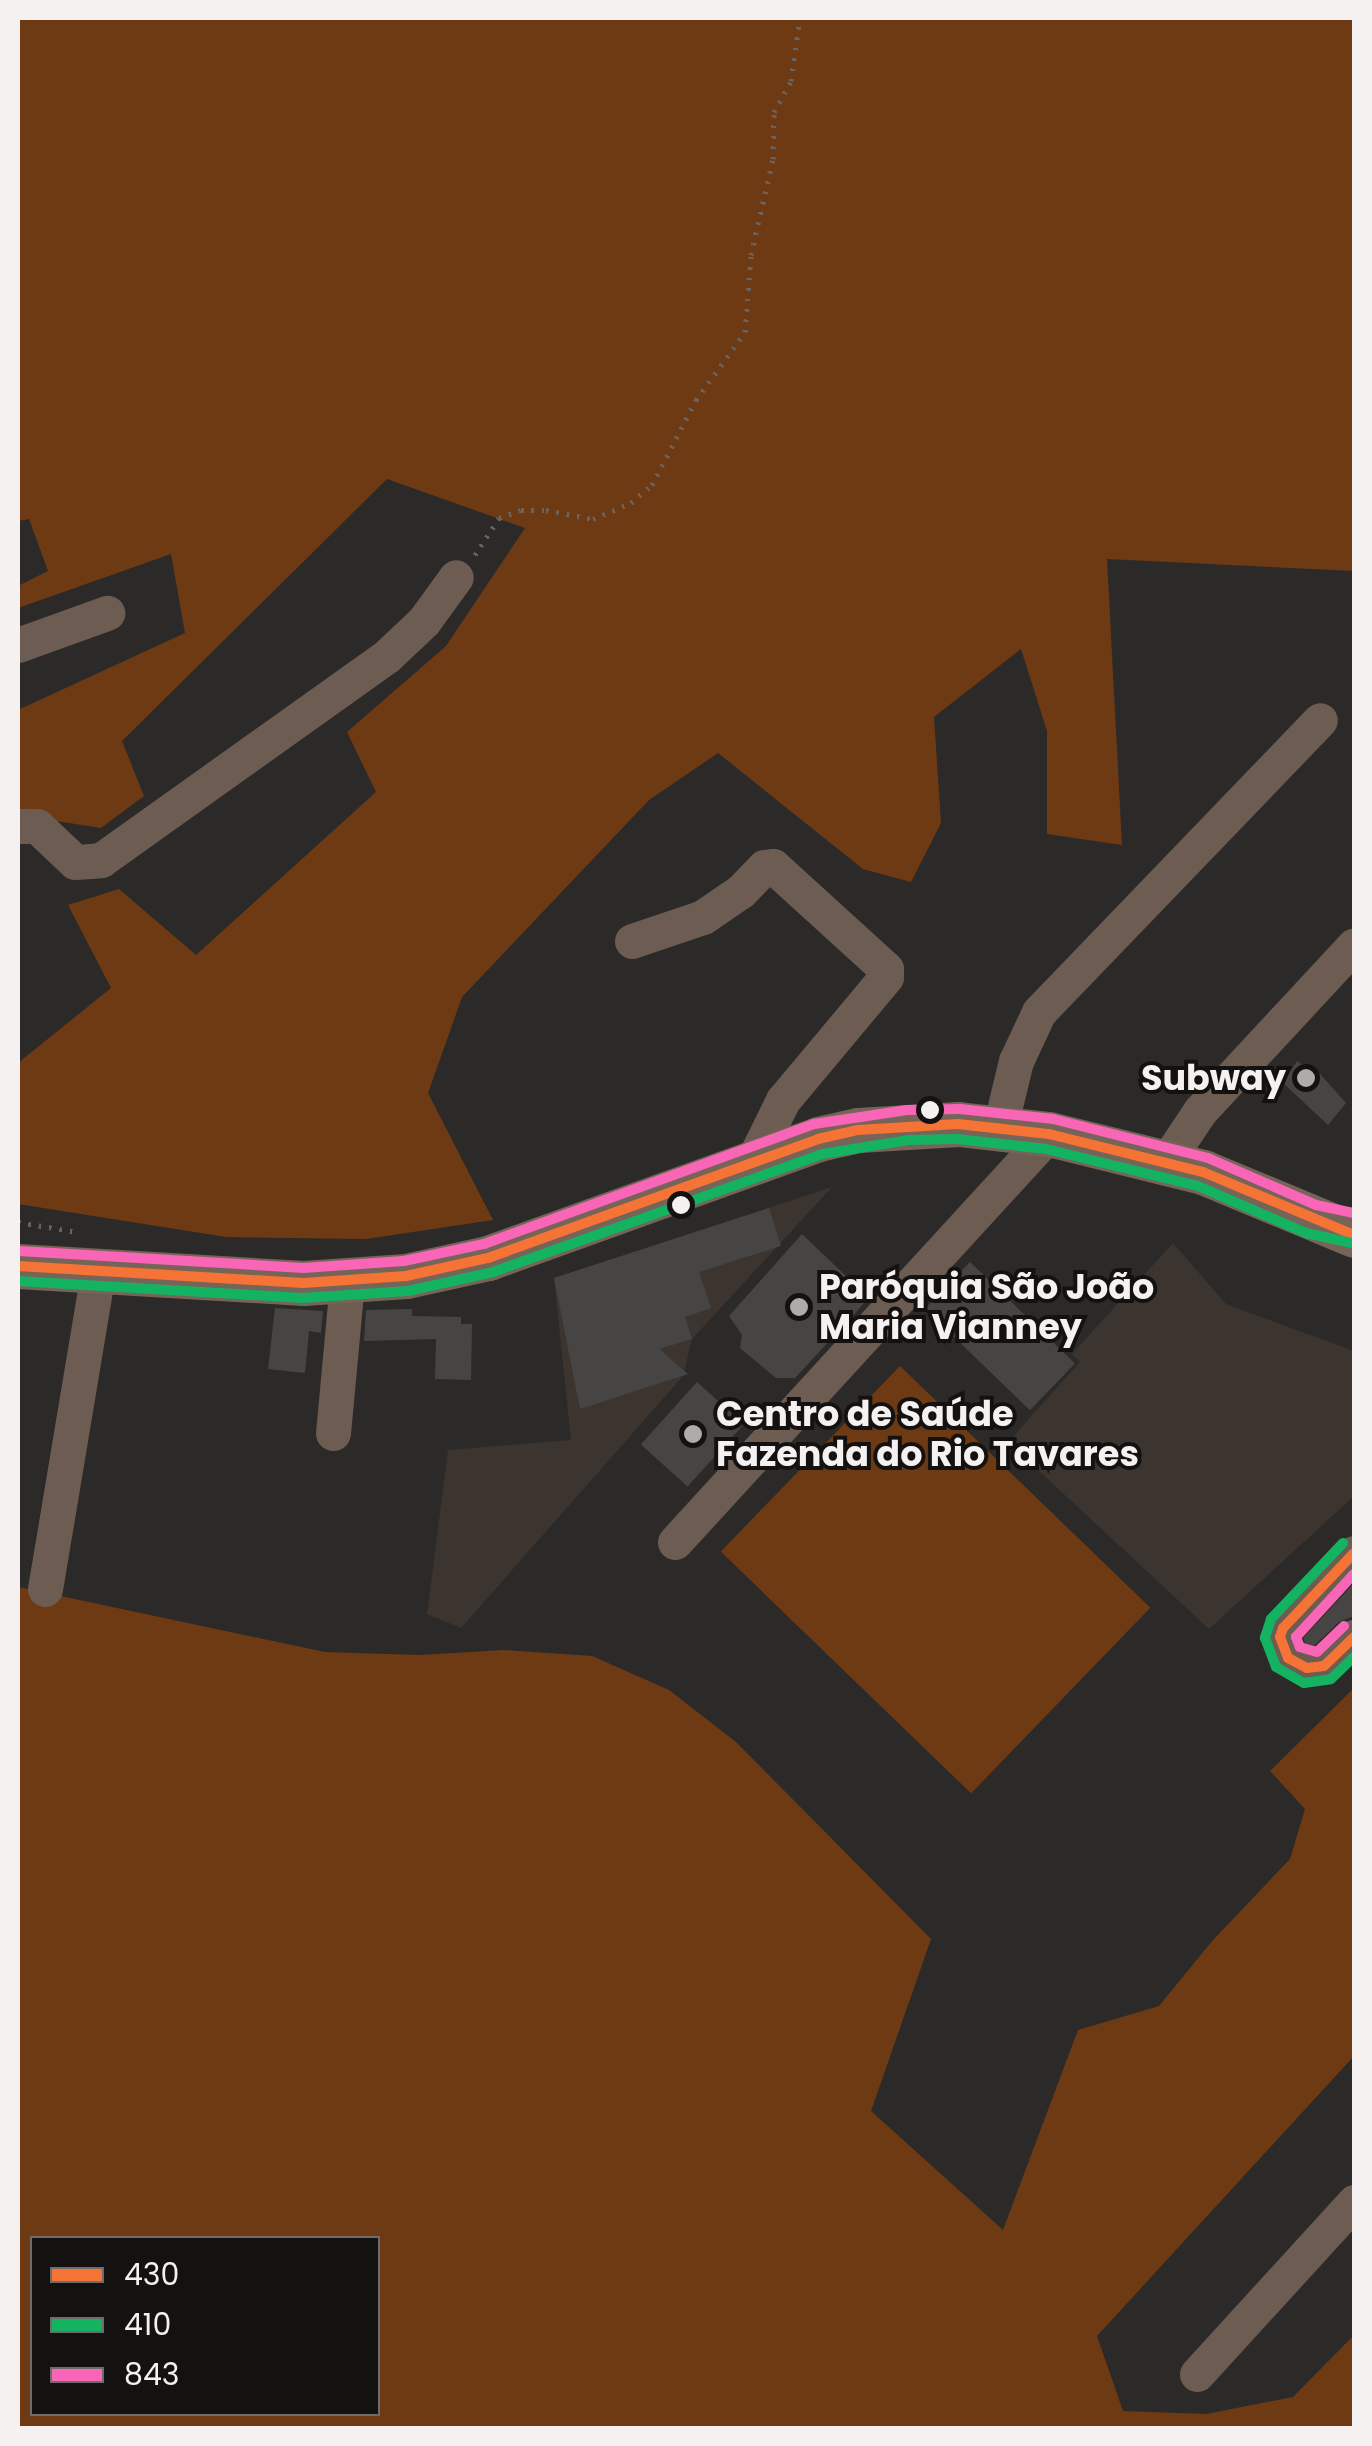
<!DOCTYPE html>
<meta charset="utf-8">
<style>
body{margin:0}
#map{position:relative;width:1372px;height:2446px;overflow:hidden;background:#2c2a28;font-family:Poppins,sans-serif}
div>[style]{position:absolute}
.built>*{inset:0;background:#3c342f}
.green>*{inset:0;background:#6e3a14;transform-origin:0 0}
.building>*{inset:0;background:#474543;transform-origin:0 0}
.path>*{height:5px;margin-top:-2.5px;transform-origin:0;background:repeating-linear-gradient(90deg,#6b625e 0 2.5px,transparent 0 10.5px)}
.minor>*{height:35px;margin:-17.5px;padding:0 17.5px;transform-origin:17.5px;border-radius:17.5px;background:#6c5c52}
.major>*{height:45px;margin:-22.5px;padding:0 22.5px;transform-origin:22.5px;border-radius:22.5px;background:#776458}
.bus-1>*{height:10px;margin:-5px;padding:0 5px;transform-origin:5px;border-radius:5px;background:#f57335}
.bus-2>*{height:10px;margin:-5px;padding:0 5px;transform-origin:5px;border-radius:5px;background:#13b361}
.bus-3>*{height:10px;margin:-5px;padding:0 5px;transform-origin:5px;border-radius:5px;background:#fa66b7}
.dots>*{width:28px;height:28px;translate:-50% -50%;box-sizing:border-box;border:5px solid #141211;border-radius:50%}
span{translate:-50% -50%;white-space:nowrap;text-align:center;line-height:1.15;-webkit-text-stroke:8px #141211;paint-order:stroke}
.poi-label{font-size:35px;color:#f4f1f0;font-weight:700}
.right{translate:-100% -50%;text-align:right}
.left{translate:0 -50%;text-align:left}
.frame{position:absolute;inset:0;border:20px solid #f4f1f0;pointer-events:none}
.legend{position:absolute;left:30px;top:2236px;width:350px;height:180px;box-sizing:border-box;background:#141211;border:2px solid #6e6b6a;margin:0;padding:12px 18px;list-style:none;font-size:30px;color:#f4f1f0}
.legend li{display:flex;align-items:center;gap:20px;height:50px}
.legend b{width:50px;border:2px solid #6e6b6a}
</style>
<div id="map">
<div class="built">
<i style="clip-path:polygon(832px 1187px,692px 1339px,683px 1376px,461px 1628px,427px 1614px,448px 1450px,571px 1440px,554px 1278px)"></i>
<i style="clip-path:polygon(1173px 1243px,1226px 1304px,1354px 1351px,1354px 1496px,1209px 1629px,1008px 1442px,1080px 1362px,1072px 1354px)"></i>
</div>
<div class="green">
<i style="clip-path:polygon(18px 18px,1354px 18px,1354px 571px,1107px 559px,1122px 845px,1047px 834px,1047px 731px,1021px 649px,934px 717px,941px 823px,911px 882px,863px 869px,718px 753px,649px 800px,462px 997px,428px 1093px,493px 1220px,366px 1239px,226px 1237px,18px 1204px,18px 1063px,111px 988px,68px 905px,119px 889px,196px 955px,376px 792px,347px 732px,446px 646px,525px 528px,387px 479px,122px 741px,144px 796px,101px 828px,18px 815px,18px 710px,185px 633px,171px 554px,18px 608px,18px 586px,48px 571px,29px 519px,18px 521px)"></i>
<i style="left:900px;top:1366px;width:348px;height:258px;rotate:44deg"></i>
<i style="clip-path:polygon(evenodd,18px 1587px,325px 1652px,420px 1655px,504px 1650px,592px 1656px,669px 1690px,736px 1742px,931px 1939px,871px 2111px,1003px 2230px,1078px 2030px,1159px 2006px,1213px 1940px,1290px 1859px,1305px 1809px,1270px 1771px,1354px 1688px,1354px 2056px,1097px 2336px,1123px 2411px,1206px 2414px,1293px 2397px,1354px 2335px,1354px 2428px,18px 2428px,18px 1587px,32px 2238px,378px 2238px,378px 2414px,32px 2414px,32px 2238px)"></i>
</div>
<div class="building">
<i style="clip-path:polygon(1297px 1061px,1310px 1070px,1313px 1066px,1346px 1103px,1328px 1125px,1283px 1083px)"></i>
<i style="clip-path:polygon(769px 1208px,781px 1246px,699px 1272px,711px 1308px,685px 1317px,692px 1339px,659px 1349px,688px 1374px,580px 1409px,554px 1278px)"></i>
<i style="clip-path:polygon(802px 1234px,869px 1298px,795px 1378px,776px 1378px,740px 1348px,742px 1335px,729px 1316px)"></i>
<i style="left:970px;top:1262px;width:146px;height:65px;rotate:44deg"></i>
<i style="clip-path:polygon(275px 1308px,323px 1311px,321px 1333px,309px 1331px,305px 1373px,268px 1369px)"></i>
<i style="clip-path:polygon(412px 1309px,412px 1316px,461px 1317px,461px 1324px,472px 1324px,471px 1380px,435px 1379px,436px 1339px,364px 1341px,366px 1310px)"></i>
<i style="left:697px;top:1382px;width:63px;height:84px;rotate:42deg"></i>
<i style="clip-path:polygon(1354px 1583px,1354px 1616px,1339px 1622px,1314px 1646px,1305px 1643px,1303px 1638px)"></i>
</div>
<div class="path">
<i style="left:475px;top:555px;width:44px;rotate:-57deg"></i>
<i style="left:499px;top:518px;width:23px;rotate:-20deg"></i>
<i style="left:521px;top:510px;width:25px"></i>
<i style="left:546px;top:510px;width:48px;rotate:10.8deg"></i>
<i style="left:593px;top:519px;width:41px;rotate:-22.8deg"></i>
<i style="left:631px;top:503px;width:28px;rotate:-41deg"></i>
<i style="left:652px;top:485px;width:96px;rotate:-62.6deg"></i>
<i style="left:696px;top:400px;width:84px;rotate:-54.2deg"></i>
<i style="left:745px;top:332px;width:77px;rotate:-85.5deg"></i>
<i style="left:751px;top:255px;width:98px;rotate:-77.1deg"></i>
<i style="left:773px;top:159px;width:47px;rotate:-88.8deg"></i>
<i style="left:774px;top:112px;width:35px;rotate:-61deg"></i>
<i style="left:791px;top:81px;width:64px;rotate:-81.9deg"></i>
<i style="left:18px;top:1222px;width:60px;rotate:9.6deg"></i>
</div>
<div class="minor">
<i style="left:18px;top:645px;width:95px;rotate:-19.8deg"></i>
<i style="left:18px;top:826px;width:19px"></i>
<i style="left:37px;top:826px;width:52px;rotate:43.5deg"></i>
<i style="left:75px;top:862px;width:26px;rotate:-4deg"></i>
<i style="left:101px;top:860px;width:351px;rotate:-35.5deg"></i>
<i style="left:387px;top:656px;width:51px;rotate:-43.4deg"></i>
<i style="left:424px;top:621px;width:54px;rotate:-54deg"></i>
<i style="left:632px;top:941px;width:75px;rotate:-18.7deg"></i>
<i style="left:703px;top:917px;width:46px;rotate:-34.4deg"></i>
<i style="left:741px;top:891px;width:33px;rotate:-46deg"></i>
<i style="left:764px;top:867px;width:9px;rotate:-6deg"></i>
<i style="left:773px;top:866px;width:153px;rotate:42.3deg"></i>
<i style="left:886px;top:969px;width:8px;rotate:90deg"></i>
<i style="left:886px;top:977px;width:160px;rotate:129.9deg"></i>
<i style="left:783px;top:1100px;width:66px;rotate:116.2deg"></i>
<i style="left:1000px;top:1127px;width:68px;rotate:-76.4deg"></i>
<i style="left:1016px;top:1061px;width:54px;rotate:-64.9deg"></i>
<i style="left:1039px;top:1012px;width:405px;rotate:-46.1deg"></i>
<i style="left:1166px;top:1162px;width:61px;rotate:-56.3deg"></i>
<i style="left:1200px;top:1111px;width:226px;rotate:-47.1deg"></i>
<i style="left:333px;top:1433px;width:152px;rotate:-84.7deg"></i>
<i style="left:675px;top:1542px;width:553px;rotate:-47.49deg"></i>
<i style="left:1354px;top:1553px;width:103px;rotate:133.4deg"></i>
<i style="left:1283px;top:1628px;width:9px;rotate:108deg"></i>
<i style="left:1280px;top:1637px;width:22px;rotate:69deg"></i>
<i style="left:1288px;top:1658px;width:21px;rotate:28deg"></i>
<i style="left:1307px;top:1668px;width:17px;rotate:-7deg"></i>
<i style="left:1324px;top:1666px;width:42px;rotate:-44deg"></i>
<i style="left:45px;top:1589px;width:321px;rotate:-80.5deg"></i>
<i style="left:1197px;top:2374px;width:233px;rotate:-47.6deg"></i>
</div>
<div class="major">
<i style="left:18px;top:1266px;width:286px;rotate:3.4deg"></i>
<i style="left:303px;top:1283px;width:103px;rotate:-3.9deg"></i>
<i style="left:406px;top:1276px;width:84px;rotate:-12.4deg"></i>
<i style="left:488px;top:1258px;width:351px;rotate:-19.8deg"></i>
<i style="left:818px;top:1139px;width:41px;rotate:-12.7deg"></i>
<i style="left:858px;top:1130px;width:100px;rotate:-3.4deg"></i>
<i style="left:958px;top:1124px;width:92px;rotate:6.3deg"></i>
<i style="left:1049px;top:1134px;width:159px;rotate:13.9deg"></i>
<i style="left:1203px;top:1172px;width:164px;rotate:22.6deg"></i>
</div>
<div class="bus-1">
<i style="left:18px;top:1266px;width:286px;rotate:3.4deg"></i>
<i style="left:303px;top:1283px;width:103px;rotate:-3.9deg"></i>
<i style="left:406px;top:1276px;width:84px;rotate:-12.4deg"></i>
<i style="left:488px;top:1258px;width:351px;rotate:-19.8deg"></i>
<i style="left:818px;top:1139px;width:41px;rotate:-12.7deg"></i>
<i style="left:858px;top:1130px;width:100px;rotate:-3.4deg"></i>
<i style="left:958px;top:1124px;width:92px;rotate:6.3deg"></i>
<i style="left:1049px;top:1134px;width:159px;rotate:13.9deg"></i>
<i style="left:1203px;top:1172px;width:164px;rotate:22.6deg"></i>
<i style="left:1354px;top:1553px;width:103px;rotate:133.4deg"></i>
<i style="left:1283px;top:1628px;width:9px;rotate:108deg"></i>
<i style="left:1280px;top:1637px;width:22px;rotate:69deg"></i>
<i style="left:1288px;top:1658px;width:21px;rotate:28deg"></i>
<i style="left:1307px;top:1668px;width:17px;rotate:-7deg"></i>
<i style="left:1324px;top:1666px;width:42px;rotate:-44deg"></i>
</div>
<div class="bus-2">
<i style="left:18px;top:1281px;width:285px;rotate:3.4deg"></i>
<i style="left:302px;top:1298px;width:106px;rotate:-3.8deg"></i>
<i style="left:408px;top:1291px;width:87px;rotate:-12.6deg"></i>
<i style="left:493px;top:1272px;width:350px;rotate:-19.7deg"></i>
<i style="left:822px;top:1154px;width:87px;rotate:-9.2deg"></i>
<i style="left:908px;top:1140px;width:49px;rotate:-1.2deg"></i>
<i style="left:957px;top:1139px;width:90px;rotate:6.4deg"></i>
<i style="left:1046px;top:1149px;width:156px;rotate:13.7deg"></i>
<i style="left:1198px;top:1186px;width:118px;rotate:23.5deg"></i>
<i style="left:1306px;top:1233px;width:46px;rotate:12.5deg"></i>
<i style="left:1343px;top:1543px;width:105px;rotate:133.5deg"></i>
<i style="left:1271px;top:1619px;width:20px;rotate:108deg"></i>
<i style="left:1265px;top:1638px;width:31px;rotate:69deg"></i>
<i style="left:1276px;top:1667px;width:32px;rotate:30deg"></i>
<i style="left:1304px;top:1683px;width:27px;rotate:-8deg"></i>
<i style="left:1331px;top:1679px;width:32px;rotate:-44deg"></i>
</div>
<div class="bus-3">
<i style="left:19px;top:1251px;width:285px;rotate:3.4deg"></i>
<i style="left:303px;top:1268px;width:101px;rotate:-4deg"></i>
<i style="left:404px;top:1261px;width:82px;rotate:-12deg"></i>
<i style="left:484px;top:1244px;width:351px;rotate:-20deg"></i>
<i style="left:814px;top:1124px;width:94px;rotate:-8.6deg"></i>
<i style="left:907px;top:1110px;width:53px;rotate:-1.1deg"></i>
<i style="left:960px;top:1109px;width:94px;rotate:6.1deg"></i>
<i style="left:1053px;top:1119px;width:160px;rotate:14.1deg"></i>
<i style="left:1208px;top:1158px;width:118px;rotate:23.5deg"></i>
<i style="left:1316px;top:1205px;width:39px;rotate:12deg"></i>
<i style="left:1344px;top:1626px;width:37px;rotate:136deg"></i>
<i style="left:1317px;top:1652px;width:18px;rotate:-164deg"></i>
<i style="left:1300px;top:1647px;width:11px;rotate:-112deg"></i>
<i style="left:1296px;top:1637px;width:86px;rotate:-47.4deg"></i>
</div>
<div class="dots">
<i style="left:1306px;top:1078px;background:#aeabaa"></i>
<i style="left:930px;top:1110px;background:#f4f1f0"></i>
<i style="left:681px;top:1205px;background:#f4f1f0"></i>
<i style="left:799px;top:1307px;background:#aeabaa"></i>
<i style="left:693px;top:1434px;background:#aeabaa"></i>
</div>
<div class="poi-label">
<span class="right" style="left:1286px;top:1078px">Subway</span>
<span class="left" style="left:819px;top:1307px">Paróquia São João<br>Maria Vianney</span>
<span class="left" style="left:716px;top:1434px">Centro de Saúde<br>Fazenda do Rio Tavares</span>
</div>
<div class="frame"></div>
<ul class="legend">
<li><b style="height:12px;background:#f57335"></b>430</li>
<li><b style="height:12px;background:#13b361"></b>410</li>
<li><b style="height:12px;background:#fa66b7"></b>843</li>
</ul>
</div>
